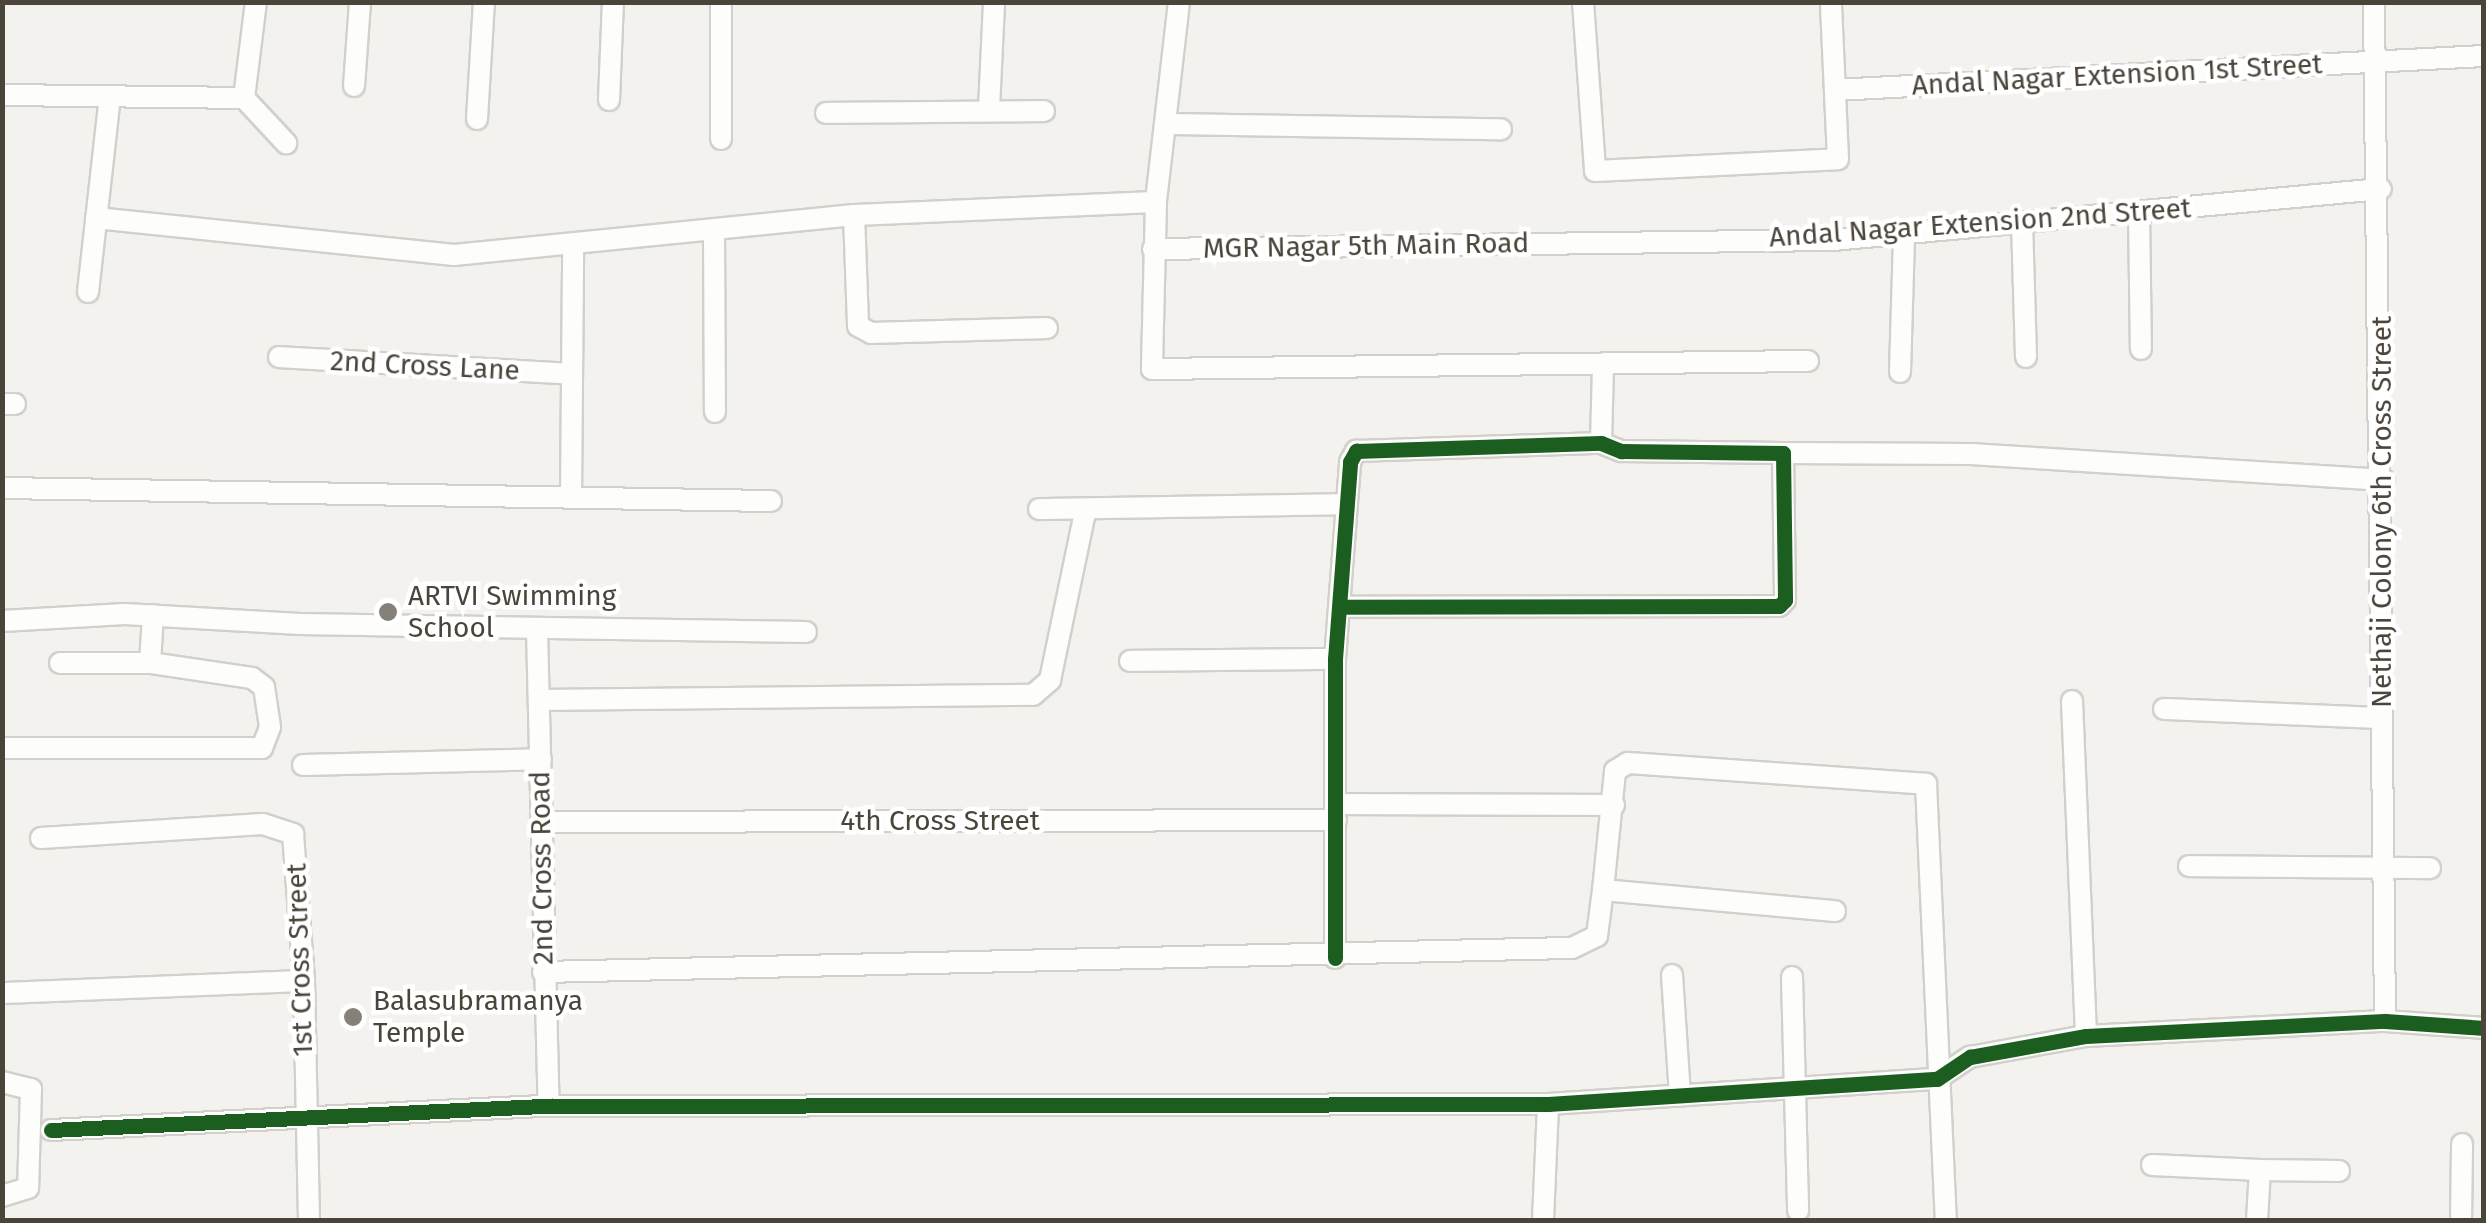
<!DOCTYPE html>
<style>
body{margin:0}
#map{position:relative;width:2486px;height:1223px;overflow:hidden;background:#f4f2ee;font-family:"Fira Sans",sans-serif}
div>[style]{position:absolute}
.roads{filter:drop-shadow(2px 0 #d2d0cb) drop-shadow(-2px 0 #d2d0cb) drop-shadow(0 2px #d2d0cb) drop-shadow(0 -2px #d2d0cb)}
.street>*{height:20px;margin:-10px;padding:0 10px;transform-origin:10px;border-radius:10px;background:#fdfdfc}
.cycleway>*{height:15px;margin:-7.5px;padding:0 7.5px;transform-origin:7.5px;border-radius:7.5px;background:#1b5e20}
.dots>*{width:28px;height:28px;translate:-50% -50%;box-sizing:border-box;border:5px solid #fff;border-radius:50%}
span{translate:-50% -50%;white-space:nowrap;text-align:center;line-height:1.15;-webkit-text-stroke:9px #fff;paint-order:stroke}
.street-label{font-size:28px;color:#4b4439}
.poi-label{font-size:28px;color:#4b4439}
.left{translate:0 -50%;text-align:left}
.frame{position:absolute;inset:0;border:5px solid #4b4439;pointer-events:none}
</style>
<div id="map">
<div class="roads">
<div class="street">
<i style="left:721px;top:2px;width:137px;rotate:90deg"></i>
<i style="left:1179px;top:2px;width:201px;rotate:96.6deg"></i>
<i style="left:1156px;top:202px;width:167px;rotate:91.4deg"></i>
<i style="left:1152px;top:369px;width:656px;rotate:-0.7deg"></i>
<i style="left:1583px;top:2px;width:169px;rotate:85.9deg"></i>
<i style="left:1595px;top:171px;width:243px;rotate:-2.8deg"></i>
<i style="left:1838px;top:159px;width:157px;rotate:-92.6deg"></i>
<i style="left:2374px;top:2px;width:1019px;rotate:89.38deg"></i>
<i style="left:354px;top:86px;width:84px;rotate:-85.9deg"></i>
<i style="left:1835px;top:90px;width:650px;rotate:-3deg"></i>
<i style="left:2px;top:95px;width:242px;rotate:0.7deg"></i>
<i style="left:244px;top:98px;width:97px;rotate:-82.9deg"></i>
<i style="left:244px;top:98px;width:62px;rotate:47deg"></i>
<i style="left:609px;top:100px;width:98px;rotate:-87.7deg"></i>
<i style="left:989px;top:109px;width:107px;rotate:-87.3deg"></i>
<i style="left:826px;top:113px;width:218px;rotate:-0.5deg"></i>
<i style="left:477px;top:119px;width:117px;rotate:-86.6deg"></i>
<i style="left:1166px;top:124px;width:335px;rotate:0.9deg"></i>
<i style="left:2139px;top:212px;width:137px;rotate:89.2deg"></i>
<i style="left:854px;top:215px;width:111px;rotate:87.9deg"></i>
<i style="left:858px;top:326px;width:15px;rotate:28deg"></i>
<i style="left:871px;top:333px;width:176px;rotate:-1.6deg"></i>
<i style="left:96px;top:218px;width:360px;rotate:5.9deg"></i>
<i style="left:454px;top:255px;width:402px;rotate:-5.7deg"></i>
<i style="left:854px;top:215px;width:302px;rotate:-2.5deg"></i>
<i style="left:2022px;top:222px;width:135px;rotate:88.3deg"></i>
<i style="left:714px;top:233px;width:179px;rotate:89.7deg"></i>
<i style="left:1153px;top:249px;width:680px;rotate:-0.76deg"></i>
<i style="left:1833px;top:240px;width:550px;rotate:-5.32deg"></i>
<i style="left:88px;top:292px;width:196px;rotate:-83.6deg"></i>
<i style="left:279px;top:357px;width:292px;rotate:3.3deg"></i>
<i style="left:1900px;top:372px;width:138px;rotate:-88.3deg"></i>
<i style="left:2px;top:404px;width:13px"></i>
<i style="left:1601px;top:443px;width:77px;rotate:-88.5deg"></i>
<i style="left:1783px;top:453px;width:188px;rotate:0.3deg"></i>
<i style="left:1971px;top:454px;width:414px;rotate:3.6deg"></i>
<i style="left:2px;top:488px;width:769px;rotate:0.97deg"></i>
<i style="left:571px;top:497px;width:249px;rotate:-89.5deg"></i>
<i style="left:1039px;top:509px;width:307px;rotate:-0.9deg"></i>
<i style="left:2px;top:621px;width:123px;rotate:-3.3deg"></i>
<i style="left:125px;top:614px;width:175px;rotate:3.3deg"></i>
<i style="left:300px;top:624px;width:506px;rotate:0.91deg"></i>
<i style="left:537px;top:630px;width:476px;rotate:88.6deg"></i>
<i style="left:1130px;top:661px;width:205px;rotate:-0.6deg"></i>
<i style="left:60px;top:663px;width:90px"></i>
<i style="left:539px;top:700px;width:494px;rotate:-0.6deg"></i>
<i style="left:1033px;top:695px;width:23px;rotate:-41deg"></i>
<i style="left:1050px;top:680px;width:171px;rotate:-78.2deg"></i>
<i style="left:2072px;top:701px;width:335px;rotate:87.6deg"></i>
<i style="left:2164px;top:709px;width:217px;rotate:2.4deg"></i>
<i style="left:2px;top:748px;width:260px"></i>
<i style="left:262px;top:748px;width:22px;rotate:-69deg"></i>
<i style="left:270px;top:727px;width:40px;rotate:-98.5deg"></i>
<i style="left:264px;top:687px;width:15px;rotate:-143deg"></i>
<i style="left:252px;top:678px;width:103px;rotate:-171.6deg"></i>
<i style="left:150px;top:663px;width:48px;rotate:-86.4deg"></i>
<i style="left:303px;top:765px;width:238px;rotate:-1.4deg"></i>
<i style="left:1336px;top:804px;width:278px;rotate:0.2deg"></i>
<i style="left:544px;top:822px;width:792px;rotate:-0.14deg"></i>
<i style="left:41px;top:838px;width:222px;rotate:-3.6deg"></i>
<i style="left:263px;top:824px;width:32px;rotate:18deg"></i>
<i style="left:293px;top:834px;width:147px;rotate:85.7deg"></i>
<i style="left:304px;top:981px;width:239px;rotate:88.8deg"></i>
<i style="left:2189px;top:866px;width:241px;rotate:0.5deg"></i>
<i style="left:1603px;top:890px;width:120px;rotate:-84.2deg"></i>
<i style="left:1615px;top:771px;width:15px;rotate:-32deg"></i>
<i style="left:1628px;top:763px;width:299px;rotate:4deg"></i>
<i style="left:1926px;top:784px;width:436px;rotate:87.4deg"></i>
<i style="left:1335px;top:958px;width:299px;rotate:-90deg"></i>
<i style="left:1335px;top:659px;width:198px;rotate:-85.6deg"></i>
<i style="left:1350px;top:462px;width:13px;rotate:-61deg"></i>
<i style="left:1356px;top:451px;width:245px;rotate:-1.9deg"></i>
<i style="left:1601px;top:443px;width:22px;rotate:22deg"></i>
<i style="left:1621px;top:451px;width:162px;rotate:0.7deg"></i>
<i style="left:1783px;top:453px;width:147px;rotate:89.2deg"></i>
<i style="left:1785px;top:600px;width:8px;rotate:135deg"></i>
<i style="left:1779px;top:606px;width:437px;rotate:179.9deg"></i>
<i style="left:543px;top:972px;width:1029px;rotate:-1.34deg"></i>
<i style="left:1572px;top:948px;width:28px;rotate:-26deg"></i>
<i style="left:1597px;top:936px;width:46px;rotate:-82.6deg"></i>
<i style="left:1603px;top:890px;width:233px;rotate:5.2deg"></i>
<i style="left:1672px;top:975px;width:121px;rotate:86.2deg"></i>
<i style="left:1792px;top:977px;width:234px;rotate:88.5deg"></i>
<i style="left:2px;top:993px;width:302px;rotate:-2.3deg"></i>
<i style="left:2px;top:1082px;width:30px;rotate:14deg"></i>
<i style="left:31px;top:1089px;width:99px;rotate:91.7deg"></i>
<i style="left:28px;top:1188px;width:27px;rotate:163deg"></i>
<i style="left:51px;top:1130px;width:499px;rotate:-2.8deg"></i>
<i style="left:549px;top:1106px;width:999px;rotate:-0.11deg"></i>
<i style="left:1548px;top:1104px;width:390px;rotate:-3.7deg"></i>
<i style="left:1937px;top:1079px;width:40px;rotate:-34deg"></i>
<i style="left:1970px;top:1057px;width:118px;rotate:-10.3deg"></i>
<i style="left:2086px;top:1036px;width:299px;rotate:-2.9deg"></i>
<i style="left:2385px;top:1021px;width:99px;rotate:4deg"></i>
<i style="left:2152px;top:1165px;width:108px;rotate:2.7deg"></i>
<i style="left:1543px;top:1220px;width:116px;rotate:-87.5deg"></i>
<i style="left:2257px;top:1220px;width:50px;rotate:-86.6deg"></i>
<i style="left:2260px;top:1170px;width:79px;rotate:0.7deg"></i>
<i style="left:2461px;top:1220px;width:76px;rotate:-89.2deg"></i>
</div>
</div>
<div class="cycleway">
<i style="left:1335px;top:958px;width:299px;rotate:-90deg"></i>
<i style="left:1335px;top:659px;width:198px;rotate:-85.6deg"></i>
<i style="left:1350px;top:462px;width:13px;rotate:-61deg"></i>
<i style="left:1356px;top:451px;width:245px;rotate:-1.9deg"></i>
<i style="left:1601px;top:443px;width:22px;rotate:22deg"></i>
<i style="left:1621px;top:451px;width:162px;rotate:0.7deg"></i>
<i style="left:1783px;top:453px;width:147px;rotate:89.2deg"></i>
<i style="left:1785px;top:600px;width:8px;rotate:135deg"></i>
<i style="left:1779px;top:606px;width:437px;rotate:179.9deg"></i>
<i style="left:51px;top:1130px;width:499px;rotate:-2.8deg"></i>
<i style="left:549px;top:1106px;width:999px;rotate:-0.11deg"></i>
<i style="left:1548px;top:1104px;width:390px;rotate:-3.7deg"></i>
<i style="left:1937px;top:1079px;width:40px;rotate:-34deg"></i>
<i style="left:1970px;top:1057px;width:118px;rotate:-10.3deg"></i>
<i style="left:2086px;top:1036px;width:299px;rotate:-2.9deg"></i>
<i style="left:2385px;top:1021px;width:99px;rotate:4deg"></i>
</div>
<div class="dots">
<i style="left:388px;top:612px;background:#868178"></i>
<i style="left:353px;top:1017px;background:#868178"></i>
</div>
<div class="street-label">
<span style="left:2117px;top:75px;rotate:-3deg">Andal Nagar Extension 1st Street</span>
<span style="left:1980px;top:223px;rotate:-4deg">Andal Nagar Extension 2nd Street</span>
<span style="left:1366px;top:246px;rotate:-1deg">MGR Nagar 5th Main Road</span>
<span style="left:425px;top:366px;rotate:3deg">2nd Cross Lane</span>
<span style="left:2382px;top:512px;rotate:-90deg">Nethaji Colony 6th Cross Street</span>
<span style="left:940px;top:821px">4th Cross Street</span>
<span style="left:542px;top:868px;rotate:-91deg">2nd Cross Road</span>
<span style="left:300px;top:960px;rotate:-92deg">1st Cross Street</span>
</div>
<div class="poi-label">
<span class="left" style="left:408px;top:612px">ARTVI Swimming<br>School</span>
<span class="left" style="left:373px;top:1017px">Balasubramanya<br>Temple</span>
</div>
<div class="frame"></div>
</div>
